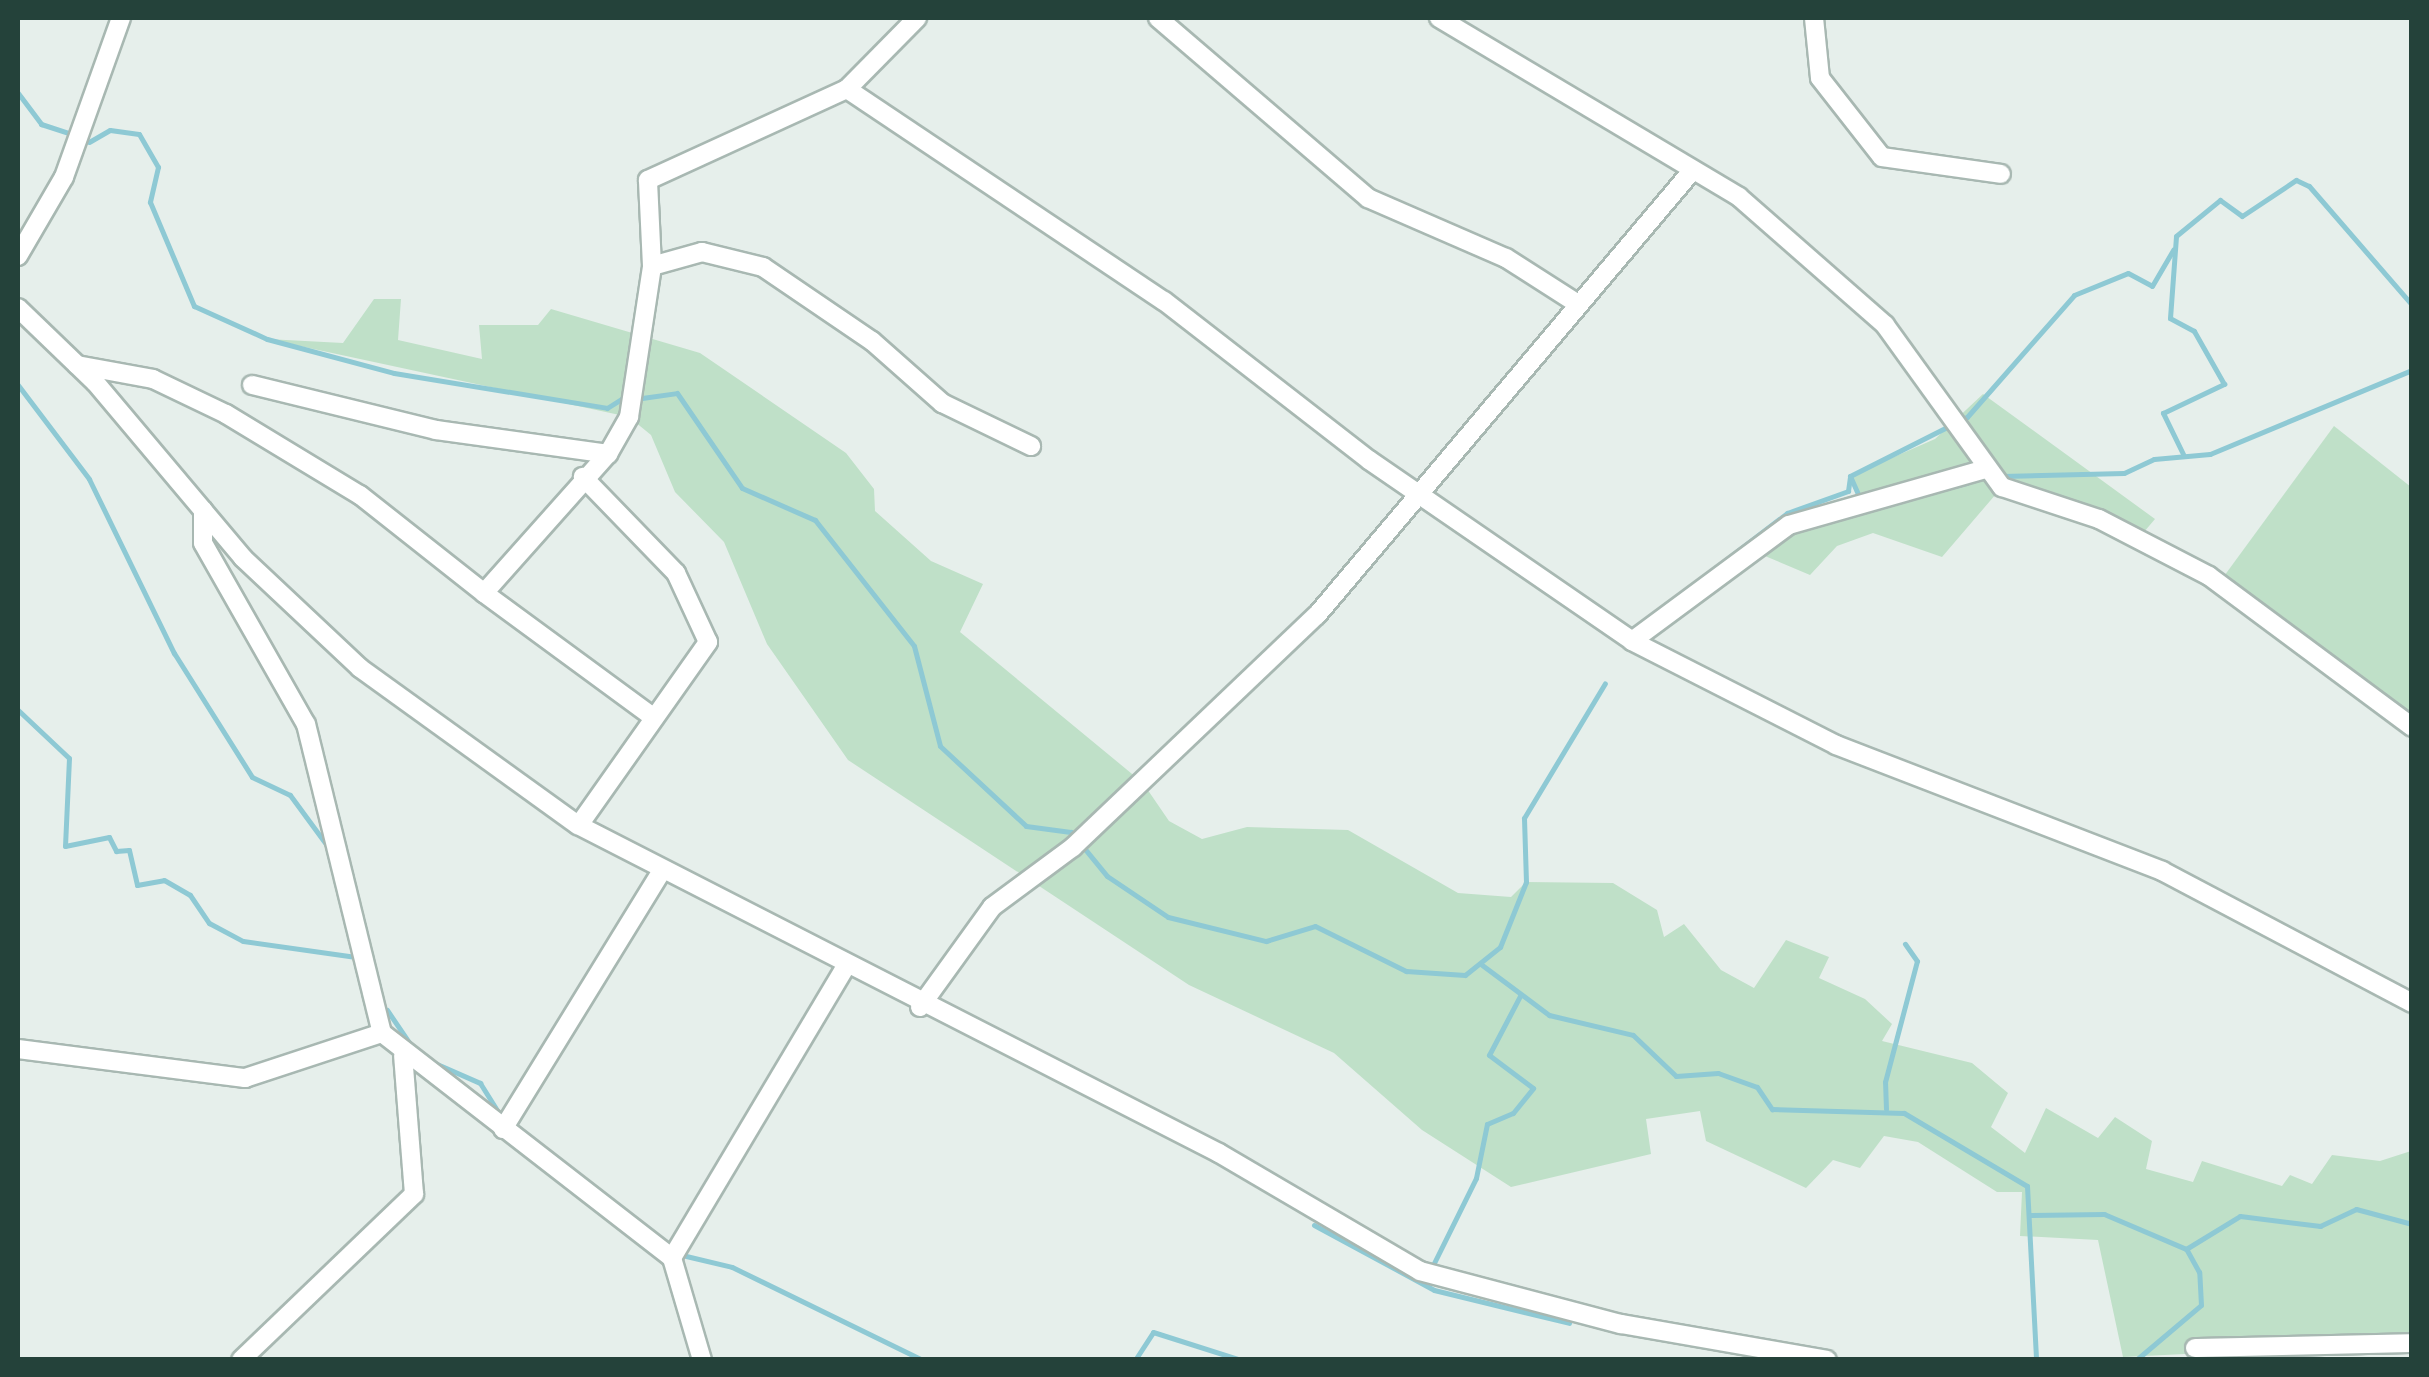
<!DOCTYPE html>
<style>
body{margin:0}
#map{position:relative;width:2429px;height:1377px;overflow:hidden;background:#e6efeb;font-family:"Roboto Condensed",sans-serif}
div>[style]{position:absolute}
.green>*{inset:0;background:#bfe0c8}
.stream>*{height:5px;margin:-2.5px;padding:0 2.5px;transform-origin:2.5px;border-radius:2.5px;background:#8ec9d4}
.roads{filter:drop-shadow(2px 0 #a8b8b2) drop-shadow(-2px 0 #a8b8b2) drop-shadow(0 2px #a8b8b2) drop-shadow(0 -2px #a8b8b2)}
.minor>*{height:18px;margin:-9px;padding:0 9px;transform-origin:9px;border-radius:9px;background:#fff}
span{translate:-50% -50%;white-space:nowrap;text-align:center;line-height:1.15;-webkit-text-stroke:9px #f7fbf9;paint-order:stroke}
.frame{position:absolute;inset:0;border:20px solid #24423a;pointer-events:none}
</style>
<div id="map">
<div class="green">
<i style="clip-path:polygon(374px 299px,401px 299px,398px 340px,482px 359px,479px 325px,538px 325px,551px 309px,700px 353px,846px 453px,874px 489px,875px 511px,931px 561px,983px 584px,960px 632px,1143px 783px,1169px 821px,1202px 839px,1247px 827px,1348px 830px,1458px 893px,1511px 897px,1526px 882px,1613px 883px,1657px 910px,1664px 937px,1684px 924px,1721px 970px,1754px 988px,1786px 940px,1829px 957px,1819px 978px,1865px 999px,1892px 1024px,1882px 1041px,1972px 1063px,2008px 1093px,1991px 1127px,2025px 1153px,2046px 1108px,2098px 1138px,2115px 1117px,2152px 1141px,2146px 1169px,2193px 1182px,2202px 1161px,2282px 1186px,2290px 1175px,2312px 1184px,2332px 1155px,2380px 1161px,2411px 1151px,2411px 1343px,2123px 1357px,2098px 1240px,2020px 1236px,2022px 1192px,1997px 1192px,1918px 1142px,1884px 1136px,1860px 1168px,1833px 1160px,1806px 1188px,1706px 1141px,1700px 1111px,1646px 1119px,1651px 1154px,1511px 1187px,1422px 1130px,1334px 1053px,1189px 985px,848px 760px,767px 644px,724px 542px,675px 492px,651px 435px,629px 417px,267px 339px,343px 343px)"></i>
<i style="clip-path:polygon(1983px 394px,2155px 519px,2138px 539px,2002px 487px,1942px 557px,1873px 533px,1837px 546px,1810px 575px,1753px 551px,1859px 498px,1850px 476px,1935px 439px)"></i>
<i style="clip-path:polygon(2334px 426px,2411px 487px,2411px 727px,2219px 583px)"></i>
</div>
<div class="stream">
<i style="left:18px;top:93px;width:39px;rotate:53deg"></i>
<i style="left:41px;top:124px;width:35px;rotate:18deg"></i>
<i style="left:89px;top:142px;width:24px;rotate:-30deg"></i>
<i style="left:110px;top:130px;width:29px;rotate:8deg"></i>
<i style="left:139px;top:134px;width:38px;rotate:60deg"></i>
<i style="left:158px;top:167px;width:36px;rotate:103deg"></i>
<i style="left:150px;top:202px;width:113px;rotate:67.1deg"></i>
<i style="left:194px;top:306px;width:80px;rotate:24.3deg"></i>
<i style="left:267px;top:339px;width:131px;rotate:15deg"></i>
<i style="left:394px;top:373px;width:216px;rotate:9.3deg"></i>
<i style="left:607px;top:408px;width:19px;rotate:-32deg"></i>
<i style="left:18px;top:385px;width:118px;rotate:52.9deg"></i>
<i style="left:89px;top:479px;width:194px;rotate:64deg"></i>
<i style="left:174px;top:653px;width:146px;rotate:57.8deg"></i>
<i style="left:252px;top:777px;width:42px;rotate:25.3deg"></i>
<i style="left:290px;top:795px;width:66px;rotate:53.7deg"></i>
<i style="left:642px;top:398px;width:35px;rotate:-8deg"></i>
<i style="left:677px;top:393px;width:115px;rotate:55.6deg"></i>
<i style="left:742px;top:488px;width:80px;rotate:23.7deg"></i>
<i style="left:815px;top:520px;width:160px;rotate:51.8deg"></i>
<i style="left:914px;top:646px;width:103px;rotate:75.4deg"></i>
<i style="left:940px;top:746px;width:117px;rotate:42.9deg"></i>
<i style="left:1026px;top:826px;width:45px;rotate:7.6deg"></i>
<i style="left:1071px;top:832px;width:57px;rotate:50.7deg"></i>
<i style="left:1107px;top:876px;width:73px;rotate:33.9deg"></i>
<i style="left:1168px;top:917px;width:101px;rotate:13.8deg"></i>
<i style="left:1266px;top:941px;width:51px;rotate:-17deg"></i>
<i style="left:1315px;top:926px;width:102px;rotate:26.3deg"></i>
<i style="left:1406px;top:971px;width:59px;rotate:3.9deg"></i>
<i style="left:1465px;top:975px;width:45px;rotate:-38.7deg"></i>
<i style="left:1500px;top:947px;width:70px;rotate:-68.2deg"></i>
<i style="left:1526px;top:882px;width:64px;rotate:-91.8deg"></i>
<i style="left:1524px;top:818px;width:157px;rotate:-59deg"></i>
<i style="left:2184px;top:456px;width:48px;rotate:-116deg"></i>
<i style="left:2163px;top:413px;width:68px;rotate:-25.4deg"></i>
<i style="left:2224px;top:384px;width:61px;rotate:-119.5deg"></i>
<i style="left:2194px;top:331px;width:27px;rotate:-152deg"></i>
<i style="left:2170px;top:318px;width:82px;rotate:-85.8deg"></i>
<i style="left:2176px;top:236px;width:57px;rotate:-39.3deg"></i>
<i style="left:2220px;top:200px;width:27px;rotate:36deg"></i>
<i style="left:2242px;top:216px;width:65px;rotate:-33.7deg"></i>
<i style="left:2296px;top:180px;width:14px;rotate:25deg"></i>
<i style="left:2309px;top:186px;width:157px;rotate:49.1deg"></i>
<i style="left:1850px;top:476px;width:131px;rotate:-26.8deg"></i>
<i style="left:1967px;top:417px;width:162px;rotate:-48.7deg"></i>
<i style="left:2074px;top:295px;width:58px;rotate:-22.2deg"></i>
<i style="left:2128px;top:273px;width:27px;rotate:28deg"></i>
<i style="left:2152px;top:286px;width:42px;rotate:-59.7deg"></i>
<i style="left:2002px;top:476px;width:122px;rotate:-1.4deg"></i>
<i style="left:2124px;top:473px;width:33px;rotate:-25deg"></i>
<i style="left:2154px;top:459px;width:56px;rotate:-5.1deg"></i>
<i style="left:2210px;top:454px;width:219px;rotate:-22.6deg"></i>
<i style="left:1934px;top:491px;width:34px;rotate:-14deg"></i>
<i style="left:2076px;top:502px;width:24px;rotate:22deg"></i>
<i style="left:2166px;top:544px;width:30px;rotate:28deg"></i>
<i style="left:2223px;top:576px;width:193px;rotate:36.6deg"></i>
<i style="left:1668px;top:604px;width:150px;rotate:-37.4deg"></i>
<i style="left:1787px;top:513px;width:65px;rotate:-19.8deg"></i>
<i style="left:1848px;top:491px;width:15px;rotate:-82deg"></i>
<i style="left:1850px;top:476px;width:27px;rotate:66deg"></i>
<i style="left:18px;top:710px;width:70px;rotate:43.3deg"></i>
<i style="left:69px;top:758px;width:88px;rotate:92.6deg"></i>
<i style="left:65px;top:846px;width:45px;rotate:-11.6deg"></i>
<i style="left:109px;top:837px;width:16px;rotate:63deg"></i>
<i style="left:116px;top:851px;width:13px;rotate:-4deg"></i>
<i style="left:129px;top:850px;width:36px;rotate:77deg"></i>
<i style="left:137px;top:885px;width:27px;rotate:-10deg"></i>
<i style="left:164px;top:880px;width:30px;rotate:30deg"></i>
<i style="left:190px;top:895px;width:34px;rotate:56deg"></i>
<i style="left:209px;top:923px;width:38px;rotate:28deg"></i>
<i style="left:243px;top:941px;width:114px;rotate:8.1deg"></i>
<i style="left:1482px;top:965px;width:84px;rotate:36.7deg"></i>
<i style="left:1549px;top:1015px;width:86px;rotate:13.4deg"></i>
<i style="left:1633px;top:1035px;width:59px;rotate:43.6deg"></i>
<i style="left:1676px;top:1076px;width:42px;rotate:-4.1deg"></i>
<i style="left:1718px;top:1073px;width:41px;rotate:19.7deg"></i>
<i style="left:1757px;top:1087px;width:27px;rotate:56deg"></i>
<i style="left:1772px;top:1109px;width:132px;rotate:1.7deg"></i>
<i style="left:1904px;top:1113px;width:143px;rotate:30.7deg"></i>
<i style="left:2027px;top:1186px;width:174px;rotate:87deg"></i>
<i style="left:387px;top:1010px;width:41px;rotate:55.9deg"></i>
<i style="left:430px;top:1061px;width:55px;rotate:23.7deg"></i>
<i style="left:480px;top:1083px;width:38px;rotate:58deg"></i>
<i style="left:1886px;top:1109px;width:27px;rotate:-92deg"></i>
<i style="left:1885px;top:1082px;width:125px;rotate:-75.2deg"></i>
<i style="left:1917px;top:961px;width:21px;rotate:-125deg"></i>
<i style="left:617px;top:1206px;width:66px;rotate:37deg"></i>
<i style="left:2030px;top:1215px;width:74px;rotate:-0.8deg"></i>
<i style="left:2104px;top:1214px;width:89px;rotate:23.1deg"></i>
<i style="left:2186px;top:1249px;width:63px;rotate:-31.4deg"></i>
<i style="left:2240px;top:1216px;width:81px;rotate:7.1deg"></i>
<i style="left:2320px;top:1226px;width:40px;rotate:-25deg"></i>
<i style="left:2356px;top:1209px;width:58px;rotate:15deg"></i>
<i style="left:1314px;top:1225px;width:136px;rotate:28.4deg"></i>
<i style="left:1434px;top:1290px;width:139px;rotate:13.7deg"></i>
<i style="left:686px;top:1256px;width:47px;rotate:13.4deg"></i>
<i style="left:732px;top:1267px;width:212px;rotate:26deg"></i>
<i style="left:1433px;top:1265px;width:97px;rotate:-63.7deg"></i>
<i style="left:1476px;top:1178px;width:55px;rotate:-78.5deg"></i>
<i style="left:1487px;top:1124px;width:28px;rotate:-23deg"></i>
<i style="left:1513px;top:1113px;width:32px;rotate:-51deg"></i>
<i style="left:1533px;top:1088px;width:55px;rotate:-143.1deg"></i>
<i style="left:1489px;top:1055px;width:67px;rotate:-62.3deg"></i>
<i style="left:2253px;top:1353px;width:17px;rotate:24deg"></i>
<i style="left:1135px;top:1360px;width:33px;rotate:-57deg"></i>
<i style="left:1153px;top:1332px;width:92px;rotate:17.7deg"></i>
<i style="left:2136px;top:1360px;width:85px;rotate:-40.2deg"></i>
<i style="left:2201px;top:1305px;width:33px;rotate:-93deg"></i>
<i style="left:2199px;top:1272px;width:26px;rotate:-119deg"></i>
</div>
<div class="roads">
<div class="minor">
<i style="left:1158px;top:18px;width:277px;rotate:40.6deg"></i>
<i style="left:1368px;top:198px;width:150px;rotate:23.5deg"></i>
<i style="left:1506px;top:258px;width:85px;rotate:32.6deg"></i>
<i style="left:1439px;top:18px;width:349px;rotate:30.8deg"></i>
<i style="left:1739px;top:197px;width:194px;rotate:41.2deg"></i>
<i style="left:1885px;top:325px;width:200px;rotate:54.2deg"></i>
<i style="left:2002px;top:487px;width:102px;rotate:18.3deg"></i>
<i style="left:2099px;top:519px;width:124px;rotate:27.4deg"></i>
<i style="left:2209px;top:576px;width:253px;rotate:36.6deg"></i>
<i style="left:1814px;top:18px;width:60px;rotate:84.3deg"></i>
<i style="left:1820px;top:78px;width:100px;rotate:51.9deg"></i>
<i style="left:1882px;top:157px;width:120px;rotate:8.1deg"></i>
<i style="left:847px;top:89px;width:381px;rotate:33.8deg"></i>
<i style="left:1164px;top:301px;width:259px;rotate:37.8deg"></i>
<i style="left:1369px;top:460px;width:319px;rotate:34.5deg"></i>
<i style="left:1632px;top:641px;width:195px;rotate:-36.5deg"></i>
<i style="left:1789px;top:525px;width:204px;rotate:-15.9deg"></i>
<i style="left:18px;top:256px;width:91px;rotate:-59.8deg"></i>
<i style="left:64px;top:177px;width:169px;rotate:-70.3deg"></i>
<i style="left:652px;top:266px;width:52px;rotate:-15.6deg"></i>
<i style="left:702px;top:252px;width:63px;rotate:13.8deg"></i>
<i style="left:763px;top:267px;width:132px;rotate:34.2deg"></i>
<i style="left:872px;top:341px;width:94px;rotate:41.5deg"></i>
<i style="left:942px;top:403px;width:99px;rotate:25.8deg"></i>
<i style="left:18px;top:308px;width:107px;rotate:43.9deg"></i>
<i style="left:95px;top:382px;width:230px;rotate:49.9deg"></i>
<i style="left:243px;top:558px;width:161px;rotate:43.2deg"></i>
<i style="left:360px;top:668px;width:269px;rotate:35.8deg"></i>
<i style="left:578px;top:825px;width:720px;rotate:27.1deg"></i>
<i style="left:1219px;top:1153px;width:233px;rotate:30.4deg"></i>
<i style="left:1420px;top:1271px;width:208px;rotate:14.8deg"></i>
<i style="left:1621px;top:1324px;width:209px;rotate:9.9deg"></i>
<i style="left:77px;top:365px;width:77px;rotate:10.4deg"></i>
<i style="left:153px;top:379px;width:81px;rotate:25.6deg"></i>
<i style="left:226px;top:414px;width:157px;rotate:31.2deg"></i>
<i style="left:360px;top:495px;width:158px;rotate:38.3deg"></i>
<i style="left:484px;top:593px;width:186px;rotate:-48.3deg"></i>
<i style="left:608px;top:454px;width:43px;rotate:-60.4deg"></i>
<i style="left:629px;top:417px;width:153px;rotate:-81.3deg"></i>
<i style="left:652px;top:266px;width:86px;rotate:-92.7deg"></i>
<i style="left:648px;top:180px;width:219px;rotate:-24.6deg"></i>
<i style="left:847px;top:89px;width:100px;rotate:-45.4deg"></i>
<i style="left:252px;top:385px;width:189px;rotate:13.7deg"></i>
<i style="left:436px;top:430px;width:174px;rotate:7.9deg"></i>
<i style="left:203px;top:510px;width:33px;rotate:90deg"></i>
<i style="left:203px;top:543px;width:208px;rotate:60.4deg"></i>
<i style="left:306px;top:724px;width:318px;rotate:76.2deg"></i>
<i style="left:382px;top:1033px;width:367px;rotate:37.8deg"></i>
<i style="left:672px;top:1258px;width:106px;rotate:73.6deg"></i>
<i style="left:484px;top:593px;width:210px;rotate:36.3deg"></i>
<i style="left:1632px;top:641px;width:229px;rotate:27deg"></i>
<i style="left:1836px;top:745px;width:350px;rotate:21.1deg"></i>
<i style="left:2162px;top:871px;width:283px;rotate:27.8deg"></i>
<i style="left:579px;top:825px;width:224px;rotate:-54.8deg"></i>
<i style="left:708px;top:642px;width:76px;rotate:-114.9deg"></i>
<i style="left:676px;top:573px;width:134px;rotate:-134.1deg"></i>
<i style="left:920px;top:1007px;width:123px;rotate:-54.2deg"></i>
<i style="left:992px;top:907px;width:101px;rotate:-36.5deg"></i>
<i style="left:1073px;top:847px;width:337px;rotate:-43.6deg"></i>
<i style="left:1317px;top:615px;width:581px;rotate:-49.82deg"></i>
<i style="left:18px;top:1049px;width:229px;rotate:7.3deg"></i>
<i style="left:245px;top:1078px;width:144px;rotate:-18.2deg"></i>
<i style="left:503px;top:1129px;width:302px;rotate:-58.4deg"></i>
<i style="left:672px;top:1258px;width:338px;rotate:-59.2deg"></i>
<i style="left:2195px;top:1348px;width:217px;rotate:-1.3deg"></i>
<i style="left:241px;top:1360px;width:240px;rotate:-43.8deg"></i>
<i style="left:414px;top:1194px;width:139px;rotate:-94.5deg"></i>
</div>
</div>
<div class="frame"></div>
</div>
